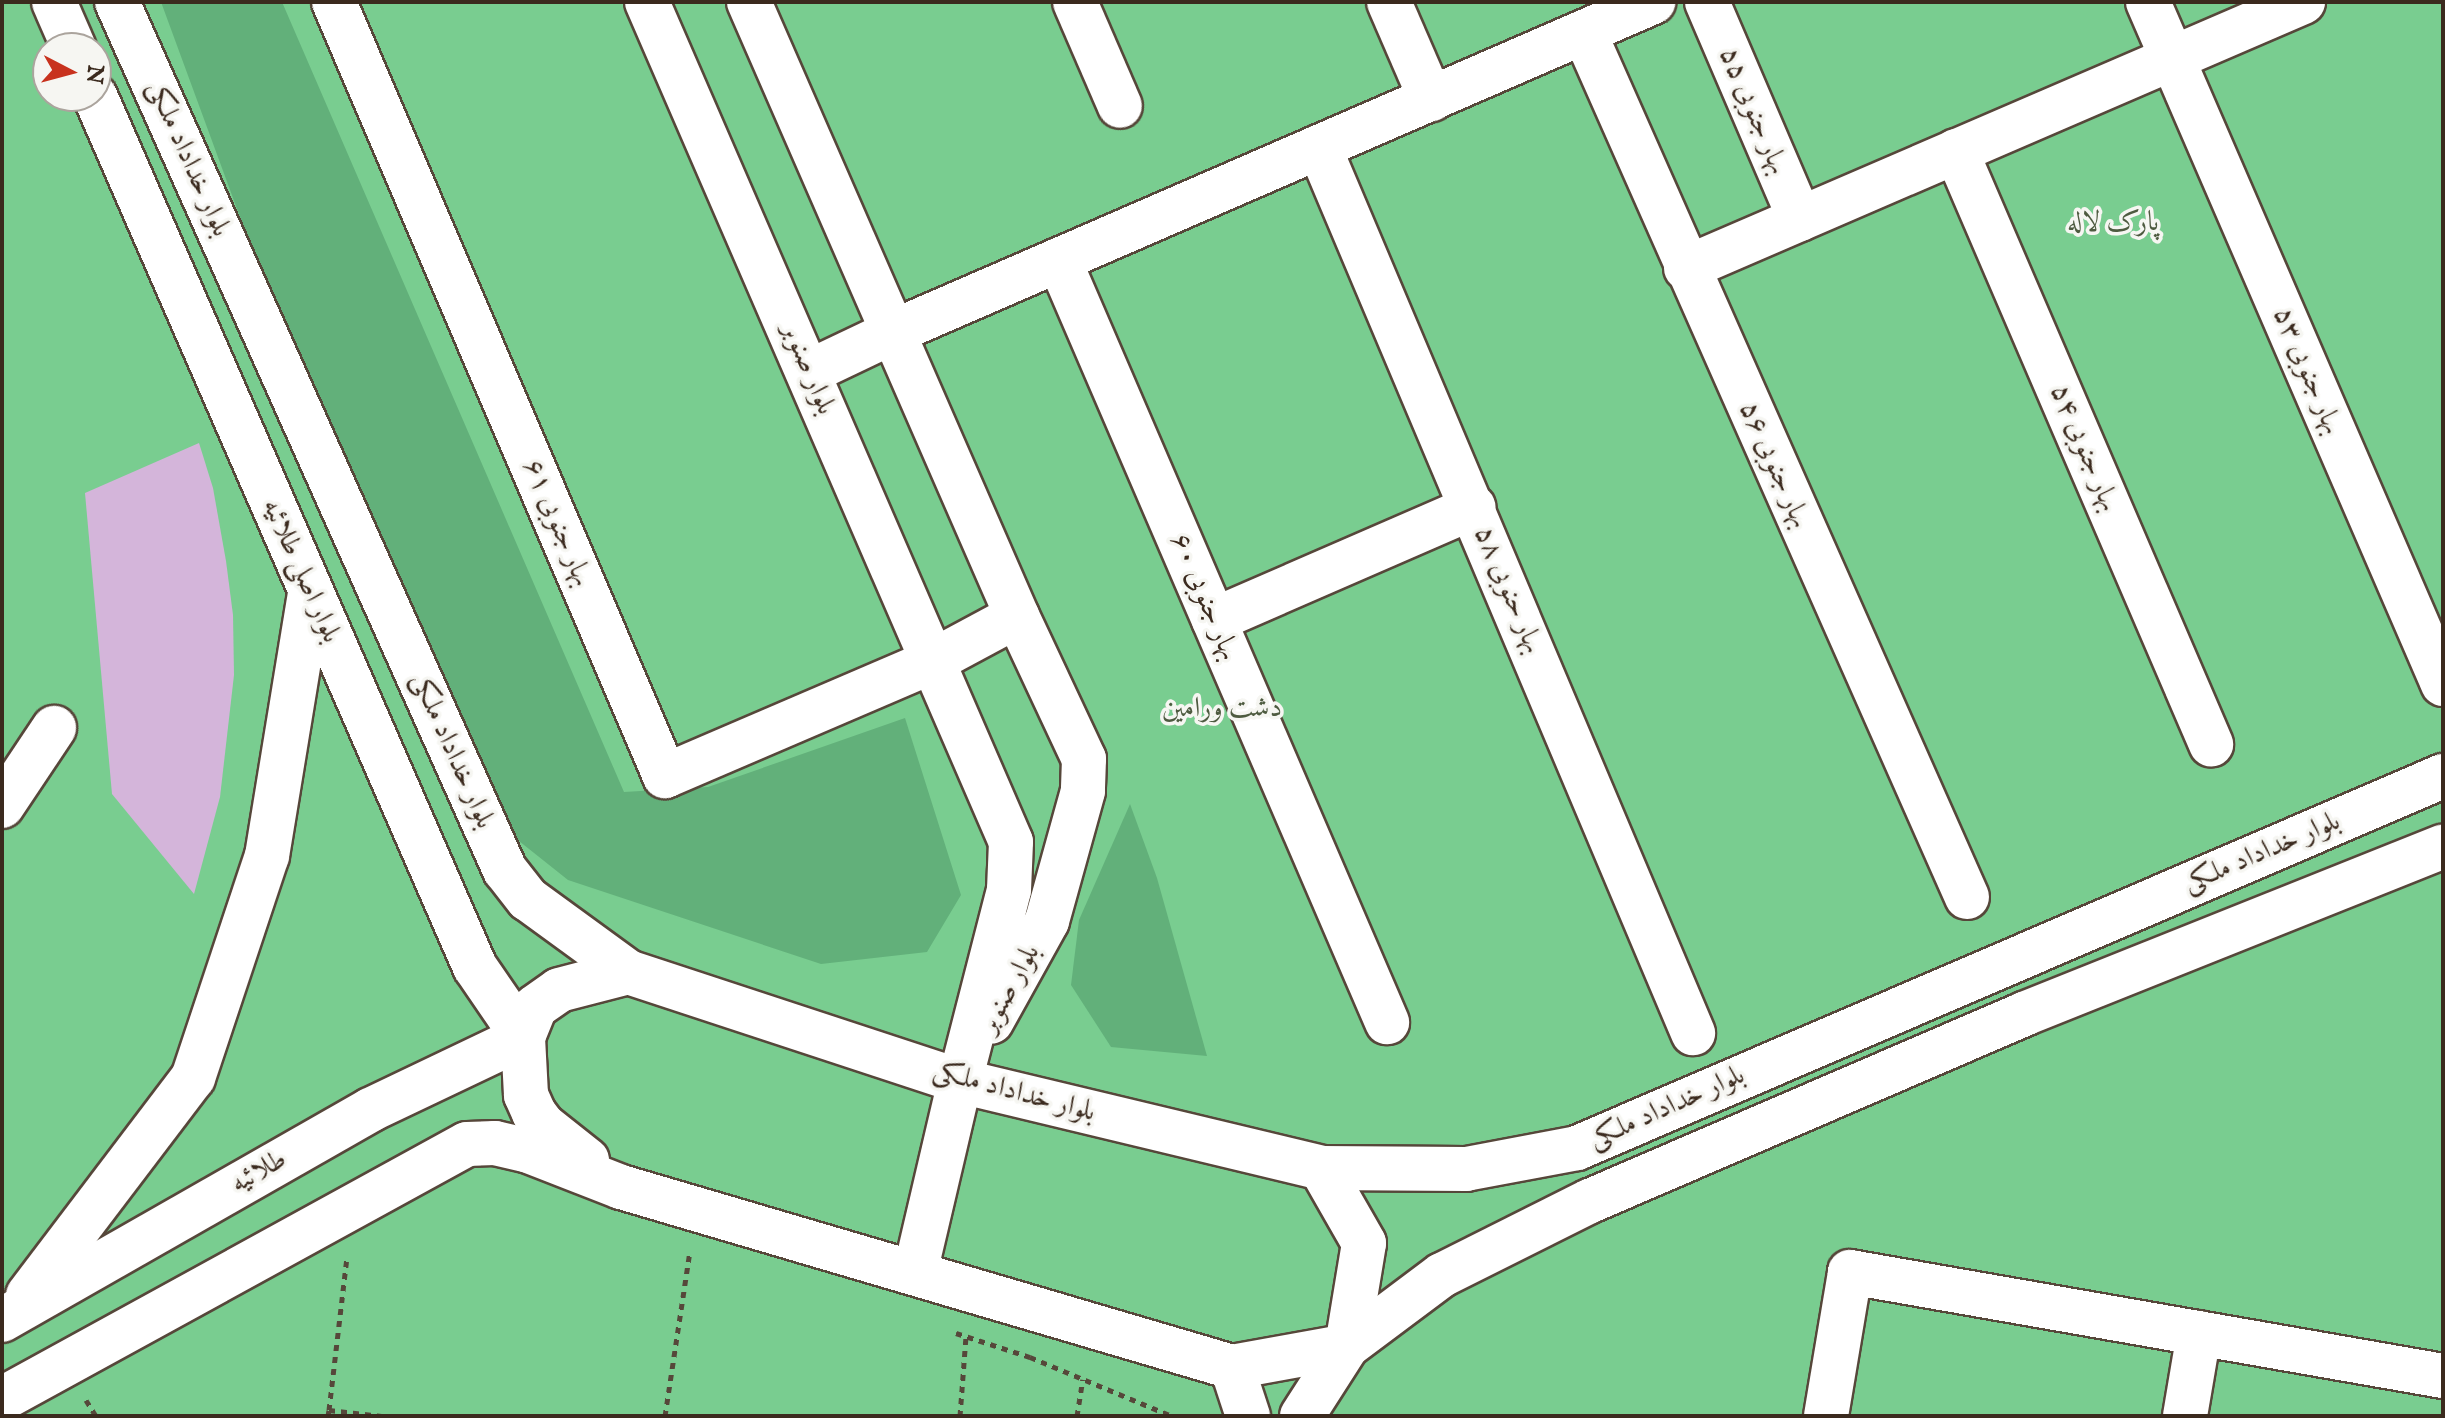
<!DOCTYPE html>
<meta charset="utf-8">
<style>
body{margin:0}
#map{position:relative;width:2445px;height:1418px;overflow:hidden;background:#f1ebd8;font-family:"IM FELL English",Amiri,serif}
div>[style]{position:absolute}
.green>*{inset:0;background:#79cd90}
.forest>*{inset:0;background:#62b07a}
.building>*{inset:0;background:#d4b5da}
.path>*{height:5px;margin-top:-2.5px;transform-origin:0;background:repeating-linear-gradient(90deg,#56473a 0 6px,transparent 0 12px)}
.roads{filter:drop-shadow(2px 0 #56473a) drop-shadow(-2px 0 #56473a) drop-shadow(0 2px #56473a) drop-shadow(0 -2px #56473a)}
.minor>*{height:44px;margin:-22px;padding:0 22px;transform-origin:22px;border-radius:22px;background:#fff}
.tertiary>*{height:44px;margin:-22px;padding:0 22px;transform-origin:22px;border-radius:22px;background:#fff}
span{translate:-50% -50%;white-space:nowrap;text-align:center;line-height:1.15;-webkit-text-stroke:7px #f6f6f2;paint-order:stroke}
.street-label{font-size:28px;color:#3b2a1e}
.park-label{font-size:28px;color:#4e5b40}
.frame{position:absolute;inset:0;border:4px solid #3b2a1e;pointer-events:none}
.north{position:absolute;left:32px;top:32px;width:80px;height:80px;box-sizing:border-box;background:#f6f6f2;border:2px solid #aba49d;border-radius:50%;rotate:96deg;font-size:22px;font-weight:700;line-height:32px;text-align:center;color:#3b2a1e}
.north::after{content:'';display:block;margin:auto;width:28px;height:36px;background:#c8321e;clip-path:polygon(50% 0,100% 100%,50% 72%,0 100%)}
</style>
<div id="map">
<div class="green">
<i style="clip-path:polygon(evenodd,2px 2px,2443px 2px,2443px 1416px,2px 1416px,2px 2px,48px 48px,96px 48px,96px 96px,48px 96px,48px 48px)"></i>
</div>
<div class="forest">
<i style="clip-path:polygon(161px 2px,282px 2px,624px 792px,708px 787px,905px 718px,961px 895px,927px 952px,821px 964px,568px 880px,495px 822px,280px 326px)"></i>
<i style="clip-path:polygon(1130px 804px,1157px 878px,1207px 1056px,1111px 1047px,1071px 985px,1079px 920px)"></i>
</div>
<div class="building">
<i style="clip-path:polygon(199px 443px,213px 488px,226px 561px,233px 615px,234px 675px,220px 797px,194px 894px,112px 794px,85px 493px)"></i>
</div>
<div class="path">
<i style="left:956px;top:1333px;width:78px;rotate:18deg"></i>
<i style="left:1030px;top:1357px;width:154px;rotate:22.6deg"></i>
<i style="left:86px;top:1400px;width:19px;rotate:58deg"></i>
<i style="left:329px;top:1410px;width:155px;rotate:-83.3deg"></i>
<i style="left:328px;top:1416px;width:6px;rotate:-81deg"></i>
<i style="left:329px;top:1410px;width:53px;rotate:6.5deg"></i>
<i style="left:665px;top:1416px;width:167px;rotate:-81.4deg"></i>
<i style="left:960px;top:1416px;width:80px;rotate:-85.7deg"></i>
<i style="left:1077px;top:1416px;width:37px;rotate:-81deg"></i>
</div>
<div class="roads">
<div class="minor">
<i style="left:334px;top:2px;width:842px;rotate:66.85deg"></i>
<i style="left:665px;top:776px;width:292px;rotate:-23.2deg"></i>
<i style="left:933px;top:661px;width:95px;rotate:-28.2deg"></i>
<i style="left:1075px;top:2px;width:113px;rotate:66.6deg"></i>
<i style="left:1389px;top:2px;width:106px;rotate:66.6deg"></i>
<i style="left:1707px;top:2px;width:236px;rotate:66.8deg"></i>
<i style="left:2148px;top:2px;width:743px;rotate:66.61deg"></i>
<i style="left:1584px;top:32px;width:946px;rotate:66.12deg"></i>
<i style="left:1319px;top:147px;width:962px;rotate:67.11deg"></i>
<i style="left:1956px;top:151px;width:646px;rotate:66.73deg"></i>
<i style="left:1059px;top:260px;width:830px;rotate:66.71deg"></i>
<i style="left:1686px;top:268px;width:672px;rotate:-23.32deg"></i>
<i style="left:809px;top:372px;width:93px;rotate:-25.5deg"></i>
<i style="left:893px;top:332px;width:829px;rotate:-23.47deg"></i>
<i style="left:1214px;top:620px;width:283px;rotate:-23.5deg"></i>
<i style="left:2px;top:806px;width:94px;rotate:-56.3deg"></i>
<i style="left:1826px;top:1416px;width:146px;rotate:-80.5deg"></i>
<i style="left:1850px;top:1272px;width:602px;rotate:9.95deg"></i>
<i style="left:2185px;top:1416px;width:84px;rotate:-80.4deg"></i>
</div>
<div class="tertiary">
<i style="left:54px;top:2px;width:50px;rotate:66.5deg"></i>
<i style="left:117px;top:2px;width:951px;rotate:65.92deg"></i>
<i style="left:505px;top:870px;width:37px;rotate:52deg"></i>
<i style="left:528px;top:899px;width:124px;rotate:36.1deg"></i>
<i style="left:628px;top:972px;width:349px;rotate:18.2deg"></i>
<i style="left:960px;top:1081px;width:371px;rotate:13.5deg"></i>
<i style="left:1321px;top:1168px;width:145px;rotate:0.4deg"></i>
<i style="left:1466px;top:1169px;width:113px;rotate:-10.7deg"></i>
<i style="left:1577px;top:1148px;width:943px;rotate:-23.25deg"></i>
<i style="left:647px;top:2px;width:915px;rotate:66.57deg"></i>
<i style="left:1011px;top:842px;width:48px;rotate:92.4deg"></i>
<i style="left:1009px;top:890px;width:197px;rotate:104.4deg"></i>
<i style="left:960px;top:1081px;width:197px;rotate:103.2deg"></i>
<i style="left:749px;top:2px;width:670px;rotate:66.42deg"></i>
<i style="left:1017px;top:616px;width:158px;rotate:64.9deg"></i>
<i style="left:1084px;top:759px;width:32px;rotate:92deg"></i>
<i style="left:1083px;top:791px;width:135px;rotate:105.5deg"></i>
<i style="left:1047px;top:921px;width:115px;rotate:119deg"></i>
<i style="left:587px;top:1160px;width:56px;rotate:-141.5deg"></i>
<i style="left:543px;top:1125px;width:15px;rotate:-127deg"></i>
<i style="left:534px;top:1113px;width:20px;rotate:-114deg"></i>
<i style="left:526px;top:1095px;width:58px;rotate:-93deg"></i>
<i style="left:523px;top:1037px;width:32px;rotate:-68deg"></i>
<i style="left:535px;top:1007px;width:29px;rotate:-35deg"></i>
<i style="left:559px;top:990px;width:71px;rotate:-14.6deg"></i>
<i style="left:28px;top:1295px;width:273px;rotate:-52.8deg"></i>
<i style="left:193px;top:1078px;width:234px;rotate:-71.6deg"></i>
<i style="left:267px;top:856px;width:266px;rotate:-80.7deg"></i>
<i style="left:2px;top:1320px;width:424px;rotate:-29.7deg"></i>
<i style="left:370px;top:1110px;width:170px;rotate:-25.5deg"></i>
<i style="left:523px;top:1037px;width:85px;rotate:-124.4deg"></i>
<i style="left:475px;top:967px;width:950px;rotate:-113.57deg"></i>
<i style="left:1232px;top:1367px;width:52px;rotate:71.9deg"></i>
<i style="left:2px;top:1399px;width:530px;rotate:-28.74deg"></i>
<i style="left:467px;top:1144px;width:28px;rotate:-2deg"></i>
<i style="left:495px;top:1143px;width:32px;rotate:13deg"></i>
<i style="left:526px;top:1150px;width:102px;rotate:21.3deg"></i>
<i style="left:621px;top:1187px;width:637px;rotate:16.41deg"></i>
<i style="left:1232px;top:1367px;width:117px;rotate:-10.3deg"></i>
<i style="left:1347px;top:1346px;width:119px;rotate:-36.8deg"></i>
<i style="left:1442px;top:1275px;width:165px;rotate:-26.6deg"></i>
<i style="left:1590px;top:1201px;width:473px;rotate:-23.3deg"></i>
<i style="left:2024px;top:1014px;width:451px;rotate:-21.8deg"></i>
<i style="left:1302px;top:1416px;width:83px;rotate:-57.3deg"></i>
<i style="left:1347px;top:1346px;width:104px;rotate:-80.6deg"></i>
<i style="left:1364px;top:1243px;width:86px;rotate:-119.8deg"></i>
</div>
</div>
<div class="street-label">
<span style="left:1753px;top:111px;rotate:67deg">بهار جنوبی ۵۵</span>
<span style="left:188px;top:159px;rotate:66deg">بلوار خداداد ملکی</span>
<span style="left:808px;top:369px;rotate:67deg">بلوار صنوبر</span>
<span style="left:2307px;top:371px;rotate:67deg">بهار جنوبی ۵۳</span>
<span style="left:2084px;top:448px;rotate:67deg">بهار جنوبی ۵۴</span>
<span style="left:1774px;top:465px;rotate:66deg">بهار جنوبی ۵۶</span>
<span style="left:557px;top:523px;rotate:67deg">بهار جنوبی ۶۱</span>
<span style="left:301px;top:571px;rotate:66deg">بلوار اصلی طلائیه</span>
<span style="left:1508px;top:590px;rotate:67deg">بهار حنوبی ۵۸</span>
<span style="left:1204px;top:597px;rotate:67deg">بهار جنوبی ۶۰</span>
<span style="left:452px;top:751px;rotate:66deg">بلوار خداداد ملکی</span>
<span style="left:2262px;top:853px;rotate:-23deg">بلوار خداداد ملکی</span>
<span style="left:1010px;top:989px;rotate:-61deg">بلوار صنوبر</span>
<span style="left:1014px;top:1092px;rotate:15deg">بلوار خداداد ملکی</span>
<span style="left:1667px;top:1108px;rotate:-24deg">بلوار خداداد ملکی</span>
<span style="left:259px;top:1172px;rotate:-29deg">طلائیه</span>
</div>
<div class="park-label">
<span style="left:2113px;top:223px">پارک لاله</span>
<span style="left:1222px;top:709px">دشت ورامین</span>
</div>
<div class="frame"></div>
<div class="north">N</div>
</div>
